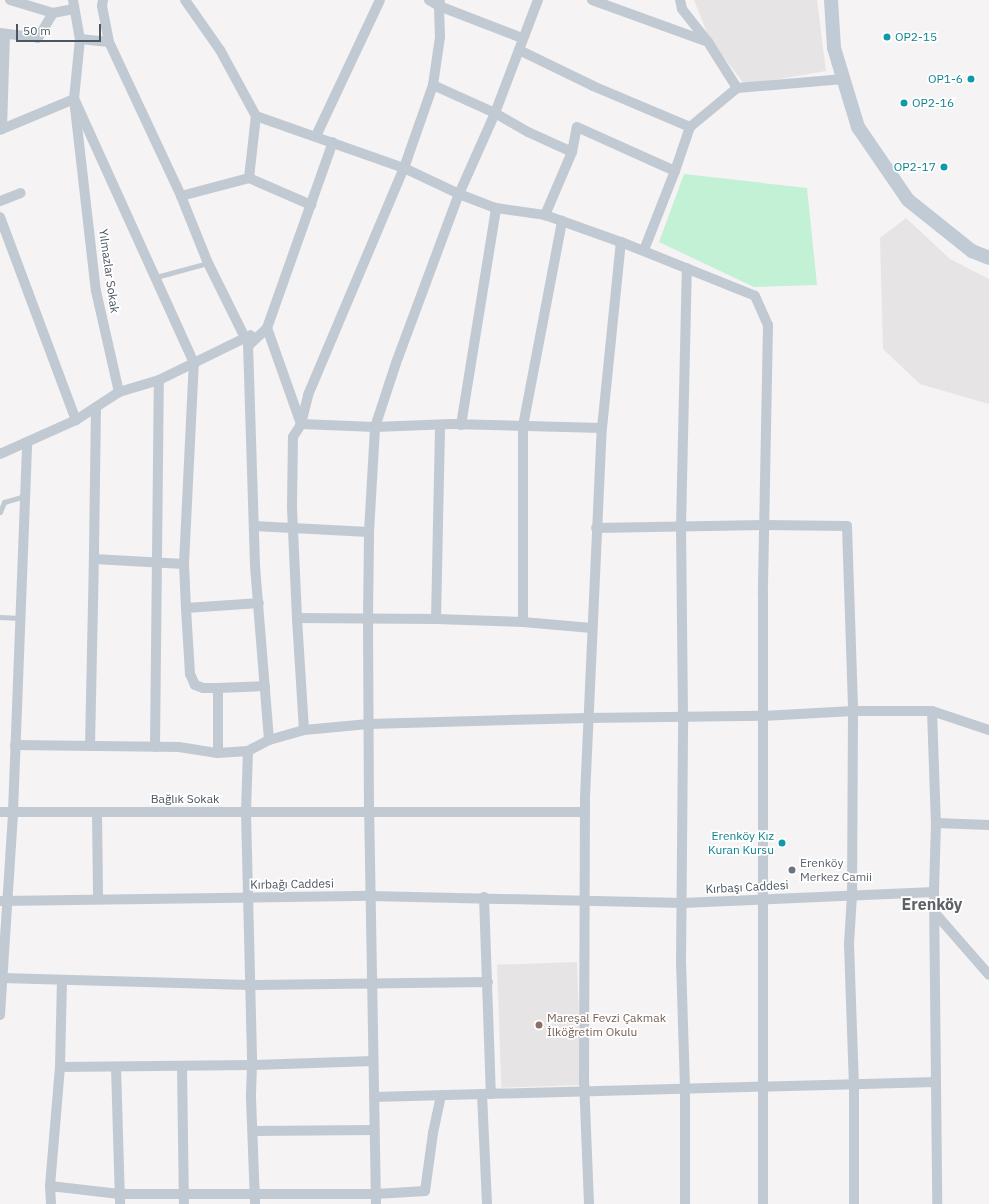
<!DOCTYPE html>
<meta charset="utf-8">
<style>
body{margin:0}
#map{position:relative;width:989px;height:1204px;overflow:hidden;background:#f5f3f3;font-family:"IBM Plex Sans",sans-serif}
div>[style]{position:absolute}
.education>*{inset:0;background:#e6e4e5;transform-origin:0 0}
.green>*{inset:0;background:#c3f1d5}
.lane>*{height:5px;margin:-2.5px;padding:0 2.5px;transform-origin:2.5px;border-radius:2.5px;background:#c1cad2}
.street>*{height:10px;margin:-5px;padding:0 5px;transform-origin:5px;border-radius:5px;background:#c1cad2}
.secondary>*{height:14px;margin:-7px;padding:0 7px;transform-origin:7px;border-radius:7px;background:#c1cbd6}
.dots>*{width:11px;height:11px;translate:-50% -50%;box-sizing:border-box;border:2px solid #fff;border-radius:50%}
span{translate:-50% -50%;white-space:nowrap;text-align:center;line-height:1.15;-webkit-text-stroke:3.5px #fff;paint-order:stroke}
.culture-label{font-size:12px;color:#0d838f}
.left{translate:0 -50%;text-align:left}
.right{translate:-100% -50%;text-align:right}
.street-label{font-size:12px;color:#4a5661}
.worship-label{font-size:12px;color:#5b616d}
.education-label{font-size:12px;color:#785e54}
.district-label{font-size:16px;color:#5f6368;font-weight:700}
.scale{position:absolute;left:16px;top:24px;width:85px;height:18px;box-sizing:border-box;border:2px solid #4a5661;border-top:0;padding-left:5px;font-size:12px;line-height:14px;white-space:nowrap;color:#4a5661;-webkit-text-stroke:3px #fff;paint-order:stroke}
</style>
<div id="map">
<div class="education">
<i style="clip-path:polygon(694px 0,817px 0,826px 71px,745px 85px,709px 38px)"></i>
<i style="clip-path:polygon(906px 218px,950px 259px,989px 279px,989px 404px,920px 384px,883px 349px,880px 238px)"></i>
<i style="left:577px;top:962px;width:123px;height:80px;rotate:88deg"></i>
</div>
<div class="green">
<i style="clip-path:polygon(684px 174px,807px 188px,817px 285px,754px 287px,659px 242px)"></i>
</div>
<div class="lane">
<i style="left:156px;top:277px;width:54px;rotate:-15.1deg"></i>
<i style="left:0;top:512px;width:11px;rotate:-68deg"></i>
<i style="left:4px;top:502px;width:22px;rotate:-16deg"></i>
<i style="left:0;top:617px;width:20px;rotate:3deg"></i>
</div>
<div class="street">
<i style="left:10px;top:0;width:45px;rotate:16.8deg"></i>
<i style="left:53px;top:13px;width:21px;rotate:-11deg"></i>
<i style="left:73px;top:0;width:40px;rotate:80deg"></i>
<i style="left:103px;top:0;width:6px;rotate:99deg"></i>
<i style="left:102px;top:6px;width:37px;rotate:79deg"></i>
<i style="left:429px;top:0;width:12px;rotate:31deg"></i>
<i style="left:439px;top:6px;width:89px;rotate:21.1deg"></i>
<i style="left:592px;top:0;width:123px;rotate:19.9deg"></i>
<i style="left:708px;top:42px;width:54px;rotate:57.8deg"></i>
<i style="left:680px;top:0;width:9px;rotate:77deg"></i>
<i style="left:682px;top:9px;width:42px;rotate:51.8deg"></i>
<i style="left:0;top:33px;width:38px;rotate:7deg"></i>
<i style="left:38px;top:38px;width:29px;rotate:-59deg"></i>
<i style="left:519px;top:50px;width:82px;rotate:25.9deg"></i>
<i style="left:593px;top:86px;width:105px;rotate:22.9deg"></i>
<i style="left:433px;top:85px;width:49px;rotate:-81.7deg"></i>
<i style="left:440px;top:37px;width:31px;rotate:-92deg"></i>
<i style="left:439px;top:6px;width:6px;rotate:-81deg"></i>
<i style="left:256px;top:116px;width:157px;rotate:19.4deg"></i>
<i style="left:404px;top:168px;width:61px;rotate:25.3deg"></i>
<i style="left:459px;top:194px;width:40px;rotate:21deg"></i>
<i style="left:496px;top:208px;width:49px;rotate:8.1deg"></i>
<i style="left:545px;top:215px;width:81px;rotate:19.6deg"></i>
<i style="left:621px;top:242px;width:144px;rotate:21.9deg"></i>
<i style="left:755px;top:296px;width:32px;rotate:66deg"></i>
<i style="left:768px;top:325px;width:270px;rotate:91.1deg"></i>
<i style="left:763px;top:595px;width:609px;rotate:90deg"></i>
<i style="left:2px;top:129px;width:95px;rotate:-88.2deg"></i>
<i style="left:0;top:130px;width:80px;rotate:-22.7deg"></i>
<i style="left:74px;top:99px;width:193px;rotate:83.5deg"></i>
<i style="left:96px;top:291px;width:104px;rotate:77.2deg"></i>
<i style="left:119px;top:392px;width:51px;rotate:146.9deg"></i>
<i style="left:76px;top:420px;width:83px;rotate:155.9deg"></i>
<i style="left:316px;top:136px;width:150px;rotate:-64.8deg"></i>
<i style="left:572px;top:152px;width:25px;rotate:-79deg"></i>
<i style="left:577px;top:127px;width:107px;rotate:24.2deg"></i>
<i style="left:249px;top:178px;width:68px;rotate:23.5deg"></i>
<i style="left:181px;top:196px;width:70px;rotate:-14.8deg"></i>
<i style="left:249px;top:178px;width:62px;rotate:-83.6deg"></i>
<i style="left:256px;top:116px;width:75px;rotate:-118.6deg"></i>
<i style="left:220px;top:50px;width:61px;rotate:-125deg"></i>
<i style="left:0;top:201px;width:22px;rotate:-21deg"></i>
<i style="left:0;top:217px;width:217px;rotate:69.5deg"></i>
<i style="left:644px;top:250px;width:85px;rotate:-68.6deg"></i>
<i style="left:675px;top:171px;width:46px;rotate:-71.2deg"></i>
<i style="left:690px;top:127px;width:61px;rotate:-39.7deg"></i>
<i style="left:737px;top:88px;width:107px;rotate:-4.8deg"></i>
<i style="left:267px;top:328px;width:102px;rotate:70.5deg"></i>
<i style="left:301px;top:424px;width:74px;rotate:2.3deg"></i>
<i style="left:375px;top:427px;width:76px;rotate:-2.3deg"></i>
<i style="left:451px;top:424px;width:151px;rotate:1.5deg"></i>
<i style="left:119px;top:392px;width:42px;rotate:-16.7deg"></i>
<i style="left:159px;top:380px;width:102px;rotate:-26.1deg"></i>
<i style="left:96px;top:407px;width:152px;rotate:90.8deg"></i>
<i style="left:94px;top:559px;width:90px;rotate:3.2deg"></i>
<i style="left:461px;top:425px;width:220px;rotate:-80.8deg"></i>
<i style="left:254px;top:526px;width:115px;rotate:3deg"></i>
<i style="left:596px;top:528px;width:168px;rotate:-1deg"></i>
<i style="left:764px;top:525px;width:83px;rotate:0.7deg"></i>
<i style="left:847px;top:526px;width:185px;rotate:88.1deg"></i>
<i style="left:853px;top:711px;width:184px;rotate:90.3deg"></i>
<i style="left:852px;top:895px;width:49px;rotate:93.5deg"></i>
<i style="left:849px;top:944px;width:140px;rotate:88deg"></i>
<i style="left:854px;top:1084px;width:120px;rotate:90deg"></i>
<i style="left:186px;top:608px;width:73px;rotate:-3.9deg"></i>
<i style="left:297px;top:618px;width:112px;rotate:-92.6deg"></i>
<i style="left:292px;top:506px;width:69px;rotate:-89.2deg"></i>
<i style="left:293px;top:437px;width:15px;rotate:-58deg"></i>
<i style="left:301px;top:424px;width:30px;rotate:-76deg"></i>
<i style="left:308px;top:395px;width:246px;rotate:-67.1deg"></i>
<i style="left:404px;top:168px;width:88px;rotate:-70.7deg"></i>
<i style="left:433px;top:85px;width:68px;rotate:24.3deg"></i>
<i style="left:495px;top:113px;width:38px;rotate:30deg"></i>
<i style="left:528px;top:132px;width:48px;rotate:24.4deg"></i>
<i style="left:572px;top:152px;width:69px;rotate:113.2deg"></i>
<i style="left:436px;top:619px;width:194px;rotate:-88.8deg"></i>
<i style="left:523px;top:622px;width:69px;rotate:5deg"></i>
<i style="left:218px;top:688px;width:47px;rotate:-2.4deg"></i>
<i style="left:932px;top:711px;width:112px;rotate:88deg"></i>
<i style="left:936px;top:823px;width:69px;rotate:91.7deg"></i>
<i style="left:934px;top:892px;width:312px;rotate:89.4deg"></i>
<i style="left:304px;top:730px;width:112px;rotate:-93.6deg"></i>
<i style="left:297px;top:618px;width:139px;rotate:0.4deg"></i>
<i style="left:436px;top:619px;width:87px;rotate:2deg"></i>
<i style="left:523px;top:622px;width:196px;rotate:-90deg"></i>
<i style="left:523px;top:426px;width:209px;rotate:-79.2deg"></i>
<i style="left:269px;top:740px;width:175px;rotate:-94.6deg"></i>
<i style="left:255px;top:566px;width:220px;rotate:-91.8deg"></i>
<i style="left:248px;top:346px;width:26px;rotate:-43deg"></i>
<i style="left:267px;top:328px;width:197px;rotate:-70.5deg"></i>
<i style="left:15px;top:745px;width:164px;rotate:0.7deg"></i>
<i style="left:179px;top:747px;width:39px;rotate:9deg"></i>
<i style="left:218px;top:753px;width:30px;rotate:-4deg"></i>
<i style="left:248px;top:751px;width:24px;rotate:-28deg"></i>
<i style="left:269px;top:740px;width:36px;rotate:-16deg"></i>
<i style="left:304px;top:730px;width:65px;rotate:-5.3deg"></i>
<i style="left:369px;top:724px;width:219px;rotate:-1.6deg"></i>
<i style="left:588px;top:718px;width:175px;rotate:-0.7deg"></i>
<i style="left:763px;top:716px;width:90px;rotate:-3.2deg"></i>
<i style="left:853px;top:711px;width:79px"></i>
<i style="left:932px;top:711px;width:60px;rotate:18.4deg"></i>
<i style="left:90px;top:746px;width:187px;rotate:-88.8deg"></i>
<i style="left:155px;top:747px;width:367px;rotate:-89.4deg"></i>
<i style="left:248px;top:751px;width:61px;rotate:91.9deg"></i>
<i style="left:246px;top:812px;width:253px;rotate:88.6deg"></i>
<i style="left:252px;top:1065px;width:33px;rotate:92deg"></i>
<i style="left:251px;top:1098px;width:106px;rotate:87.8deg"></i>
<i style="left:218px;top:753px;width:65px;rotate:-90deg"></i>
<i style="left:218px;top:688px;width:15px;rotate:180deg"></i>
<i style="left:203px;top:688px;width:9px;rotate:-159deg"></i>
<i style="left:195px;top:685px;width:12px;rotate:-114deg"></i>
<i style="left:190px;top:674px;width:66px;rotate:-93.5deg"></i>
<i style="left:186px;top:608px;width:44px;rotate:-92.6deg"></i>
<i style="left:184px;top:564px;width:201px;rotate:-87.2deg"></i>
<i style="left:194px;top:363px;width:290px;rotate:-114.4deg"></i>
<i style="left:74px;top:99px;width:60px;rotate:-84.3deg"></i>
<i style="left:80px;top:39px;width:29px;rotate:6deg"></i>
<i style="left:109px;top:42px;width:170px;rotate:64.9deg"></i>
<i style="left:181px;top:196px;width:72px;rotate:68.1deg"></i>
<i style="left:208px;top:263px;width:84px;rotate:63.7deg"></i>
<i style="left:0;top:812px;width:585px"></i>
<i style="left:97px;top:812px;width:87px;rotate:89.3deg"></i>
<i style="left:936px;top:823px;width:53px;rotate:2.2deg"></i>
<i style="left:484px;top:897px;width:197px;rotate:88deg"></i>
<i style="left:0;top:901px;width:371px;rotate:-0.8deg"></i>
<i style="left:371px;top:896px;width:312px;rotate:1.3deg"></i>
<i style="left:683px;top:903px;width:251px;rotate:-2.5deg"></i>
<i style="left:935px;top:913px;width:82px;rotate:48.9deg"></i>
<i style="left:2px;top:978px;width:247px;rotate:1.6deg"></i>
<i style="left:249px;top:985px;width:239px;rotate:-0.7deg"></i>
<i style="left:0;top:1015px;width:203px;rotate:-86.3deg"></i>
<i style="left:13px;top:812px;width:370px;rotate:-87.8deg"></i>
<i style="left:182px;top:1066px;width:138px;rotate:89.2deg"></i>
<i style="left:60px;top:1067px;width:192px;rotate:-0.6deg"></i>
<i style="left:252px;top:1065px;width:121px;rotate:-1.9deg"></i>
<i style="left:116px;top:1067px;width:137px;rotate:88.3deg"></i>
<i style="left:482px;top:1094px;width:110px;rotate:87.4deg"></i>
<i style="left:374px;top:1097px;width:562px;rotate:-1.53deg"></i>
<i style="left:253px;top:1131px;width:121px;rotate:-0.5deg"></i>
<i style="left:50px;top:1186px;width:70px;rotate:6.5deg"></i>
<i style="left:120px;top:1194px;width:256px"></i>
<i style="left:376px;top:1194px;width:49px;rotate:-3.5deg"></i>
<i style="left:425px;top:1191px;width:59px;rotate:-82.1deg"></i>
<i style="left:433px;top:1133px;width:38px;rotate:-78deg"></i>
<i style="left:51px;top:1204px;width:18px;rotate:-93deg"></i>
<i style="left:50px;top:1186px;width:119px;rotate:-85.2deg"></i>
<i style="left:60px;top:1067px;width:87px;rotate:-88.7deg"></i>
<i style="left:376px;top:1204px;width:391px;rotate:-91deg"></i>
<i style="left:369px;top:813px;width:195px;rotate:-90.3deg"></i>
<i style="left:368px;top:618px;width:86px;rotate:-89.3deg"></i>
<i style="left:369px;top:532px;width:105px;rotate:-86.7deg"></i>
<i style="left:375px;top:427px;width:67px;rotate:-71.8deg"></i>
<i style="left:396px;top:363px;width:180px;rotate:-69.6deg"></i>
<i style="left:459px;top:194px;width:89px;rotate:-66deg"></i>
<i style="left:495px;top:113px;width:121px;rotate:-69.2deg"></i>
<i style="left:589px;top:1204px;width:123px;rotate:-92.3deg"></i>
<i style="left:584px;top:1081px;width:284px;rotate:-89.8deg"></i>
<i style="left:585px;top:797px;width:369px;rotate:-87.4deg"></i>
<i style="left:602px;top:428px;width:187px;rotate:-84.2deg"></i>
<i style="left:685px;top:1204px;width:116px;rotate:-90deg"></i>
<i style="left:685px;top:1088px;width:124px;rotate:-91.8deg"></i>
<i style="left:681px;top:964px;width:247px;rotate:-89.5deg"></i>
<i style="left:683px;top:717px;width:191px;rotate:-90.6deg"></i>
<i style="left:681px;top:526px;width:258px;rotate:-88.7deg"></i>
</div>
<div class="secondary">
<i style="left:831px;top:0;width:48px;rotate:86.4deg"></i>
<i style="left:834px;top:48px;width:83px;rotate:73.1deg"></i>
<i style="left:858px;top:127px;width:88px;rotate:55.6deg"></i>
<i style="left:908px;top:200px;width:82px;rotate:38.6deg"></i>
<i style="left:972px;top:251px;width:18px;rotate:22deg"></i>
</div>
<div class="dots">
<i style="left:887px;top:37px;background:#0f9aa8"></i>
<i style="left:971px;top:79px;background:#0f9aa8"></i>
<i style="left:904px;top:103px;background:#0f9aa8"></i>
<i style="left:944px;top:167px;background:#0f9aa8"></i>
<i style="left:782px;top:843px;background:#0f9aa8"></i>
<i style="left:792px;top:870px;background:#6b7280"></i>
<i style="left:539px;top:1025px;background:#8d6e63"></i>
</div>
<div class="culture-label">
<span class="left" style="left:895px;top:37px">OP2-15</span>
<span class="right" style="left:963px;top:79px">OP1-6</span>
<span class="left" style="left:912px;top:103px">OP2-16</span>
<span class="right" style="left:936px;top:167px">OP2-17</span>
<span class="right" style="left:774px;top:843px">Erenköy Kız<br>Kuran Kursu</span>
</div>
<div class="street-label">
<span style="left:109px;top:271px;rotate:82deg">Yılmazlar Sokak</span>
<span style="left:185px;top:799px">Bağlık Sokak</span>
<span style="left:292px;top:884px;rotate:-1deg">Kırbağı Caddesi</span>
<span style="left:747px;top:887px;rotate:-3deg">Kırbaşı Caddesi</span>
</div>
<div class="worship-label">
<span class="left" style="left:800px;top:870px">Erenköy<br>Merkez Camii</span>
</div>
<div class="education-label">
<span class="left" style="left:547px;top:1025px">Mareşal Fevzi Çakmak<br>İlköğretim Okulu</span>
</div>
<div class="district-label">
<span style="left:932px;top:904px">Erenköy</span>
</div>
<div class="scale">50 m</div>
</div>
